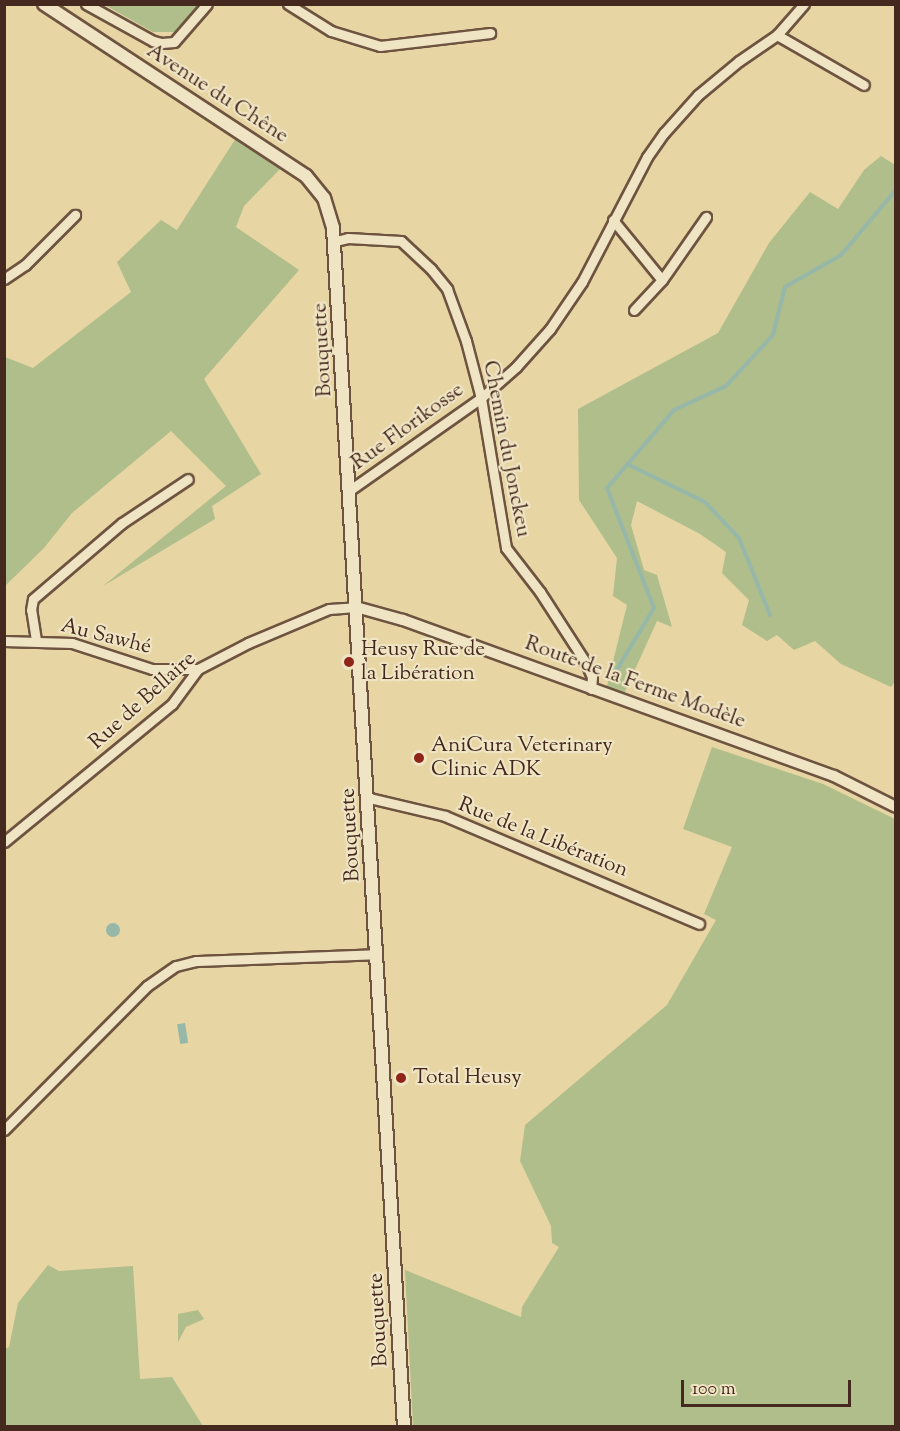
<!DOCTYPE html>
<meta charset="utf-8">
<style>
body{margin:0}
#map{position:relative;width:900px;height:1431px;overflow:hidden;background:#e7d5a4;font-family:"Sorts Mill Goudy",serif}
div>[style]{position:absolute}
.green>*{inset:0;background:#afbe8a}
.water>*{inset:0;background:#97b8a9;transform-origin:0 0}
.round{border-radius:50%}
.stream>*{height:4px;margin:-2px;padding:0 2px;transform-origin:2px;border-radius:2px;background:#97b8a9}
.roads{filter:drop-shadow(2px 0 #6e5440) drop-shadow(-2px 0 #6e5440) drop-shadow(0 2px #6e5440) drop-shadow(0 -2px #6e5440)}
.minor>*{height:9px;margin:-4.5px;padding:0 4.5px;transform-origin:4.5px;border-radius:4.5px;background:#efe4c4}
.tertiary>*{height:10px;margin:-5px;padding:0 5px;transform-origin:5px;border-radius:5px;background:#efe4c4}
.secondary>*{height:12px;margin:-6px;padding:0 6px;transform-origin:6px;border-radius:6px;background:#efe4c4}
.dots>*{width:16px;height:16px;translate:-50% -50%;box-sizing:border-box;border:3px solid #efe4c4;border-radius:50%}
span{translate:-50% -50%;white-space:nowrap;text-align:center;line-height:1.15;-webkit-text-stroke:4.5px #efe4c4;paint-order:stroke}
.street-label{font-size:21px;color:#46291e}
.poi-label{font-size:21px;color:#46291e}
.left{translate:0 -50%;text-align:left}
.frame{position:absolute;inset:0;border:6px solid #46291e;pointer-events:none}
.scale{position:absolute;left:681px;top:1380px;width:170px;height:27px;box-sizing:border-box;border:3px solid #46291e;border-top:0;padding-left:8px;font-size:18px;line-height:21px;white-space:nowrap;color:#46291e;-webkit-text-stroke:4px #efe4c4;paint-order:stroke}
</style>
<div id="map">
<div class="green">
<i style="clip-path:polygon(105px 5px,199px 5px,174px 32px,153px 32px)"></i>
<i style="clip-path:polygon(236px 138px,281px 168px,244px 206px,236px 227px,299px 270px,204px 379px,261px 474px,212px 506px,215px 519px,103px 586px,226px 486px,171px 431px,72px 513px,44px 548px,5px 586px,5px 357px,33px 368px,131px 292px,117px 262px,161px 220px,177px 230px)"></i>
<i style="clip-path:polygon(881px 156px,895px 165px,896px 680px,891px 687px,841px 664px,815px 641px,794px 650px,777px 635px,767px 641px,742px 625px,749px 600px,722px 573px,726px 552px,700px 534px,637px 501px,631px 525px,644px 570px,657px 575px,672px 627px,657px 621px,623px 696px,606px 690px,627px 605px,613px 596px,617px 558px,579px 500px,578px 409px,718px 333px,769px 243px,810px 192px,838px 209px,864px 170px)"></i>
<i style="clip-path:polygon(712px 747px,823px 784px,895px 819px,895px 1426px,413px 1426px,405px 1270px,521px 1317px,522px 1307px,559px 1247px,552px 1243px,551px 1226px,520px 1161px,525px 1125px,667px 1005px,716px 920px,704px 914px,732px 847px,683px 829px)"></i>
<i style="clip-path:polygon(48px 1265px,59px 1271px,133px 1266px,140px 1379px,172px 1377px,203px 1426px,5px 1426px,5px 1349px,9px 1347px,18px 1303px)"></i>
<i style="clip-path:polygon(198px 1310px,204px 1319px,186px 1327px,178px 1342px,178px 1314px)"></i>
</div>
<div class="water">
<i class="round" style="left:106px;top:923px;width:14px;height:14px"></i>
<i style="left:185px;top:1023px;width:20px;height:8px;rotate:81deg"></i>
</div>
<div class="stream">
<i style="left:627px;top:464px;width:87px;rotate:26deg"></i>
<i style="left:705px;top:502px;width:50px;rotate:46.6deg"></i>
<i style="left:739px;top:538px;width:83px;rotate:68.1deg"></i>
<i style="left:616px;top:671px;width:74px;rotate:-58.9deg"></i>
<i style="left:654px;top:608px;width:129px;rotate:-111.4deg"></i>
<i style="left:607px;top:488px;width:103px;rotate:-49.3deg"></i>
<i style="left:674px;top:410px;width:57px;rotate:-24.8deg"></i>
<i style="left:726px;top:386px;width:69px;rotate:-47.3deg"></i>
<i style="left:773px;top:335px;width:49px;rotate:-76deg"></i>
<i style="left:785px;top:287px;width:64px;rotate:-29.7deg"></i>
<i style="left:841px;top:255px;width:85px;rotate:-49.8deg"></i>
</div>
<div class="roads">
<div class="minor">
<i style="left:86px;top:4px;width:77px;rotate:28.9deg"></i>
<i style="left:153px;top:41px;width:9px;rotate:13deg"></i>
<i style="left:162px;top:43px;width:12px;rotate:-5deg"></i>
<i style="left:174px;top:42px;width:50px;rotate:-49deg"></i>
<i style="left:288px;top:4px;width:51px;rotate:32.1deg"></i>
<i style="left:331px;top:31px;width:51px;rotate:17deg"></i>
<i style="left:380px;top:46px;width:111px;rotate:-6.7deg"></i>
<i style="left:777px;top:35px;width:100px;rotate:29.9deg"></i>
<i style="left:613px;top:220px;width:77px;rotate:50.8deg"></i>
<i style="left:336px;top:241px;width:12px;rotate:-14deg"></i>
<i style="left:348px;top:238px;width:53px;rotate:3.2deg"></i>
<i style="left:401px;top:241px;width:41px;rotate:43deg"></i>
<i style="left:431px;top:269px;width:26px;rotate:51deg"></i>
<i style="left:447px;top:289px;width:55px;rotate:69.9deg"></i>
<i style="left:466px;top:341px;width:59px;rotate:75.3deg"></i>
<i style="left:481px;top:398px;width:152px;rotate:80.5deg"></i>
<i style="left:506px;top:548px;width:56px;rotate:52.3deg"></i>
<i style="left:540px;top:592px;width:85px;rotate:57.1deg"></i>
<i style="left:586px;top:663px;width:15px;rotate:67deg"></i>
<i style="left:592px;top:677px;width:12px;rotate:95deg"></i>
<i style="left:4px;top:279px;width:25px;rotate:-34deg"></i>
<i style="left:25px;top:265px;width:71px;rotate:-45deg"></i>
<i style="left:634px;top:310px;width:41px;rotate:-47deg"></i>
<i style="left:662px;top:280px;width:77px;rotate:-55.1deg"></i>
<i style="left:350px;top:490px;width:160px;rotate:-35.1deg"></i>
<i style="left:481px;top:398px;width:47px;rotate:-41.5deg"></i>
<i style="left:516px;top:367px;width:51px;rotate:-48.2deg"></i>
<i style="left:550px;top:329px;width:57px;rotate:-55.8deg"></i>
<i style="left:582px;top:282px;width:141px;rotate:-62.5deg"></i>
<i style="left:647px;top:157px;width:29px;rotate:-55deg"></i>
<i style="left:664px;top:133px;width:51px;rotate:-48.2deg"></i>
<i style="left:698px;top:95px;width:53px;rotate:-39.7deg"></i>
<i style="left:739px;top:61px;width:46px;rotate:-34.4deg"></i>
<i style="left:777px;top:35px;width:41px;rotate:-48.9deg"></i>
<i style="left:36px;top:640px;width:30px;rotate:-99deg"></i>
<i style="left:31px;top:610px;width:11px;rotate:-80deg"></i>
<i style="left:33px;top:599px;width:117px;rotate:-40.5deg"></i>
<i style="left:122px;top:523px;width:79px;rotate:-33.7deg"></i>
<i style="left:4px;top:641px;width:68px;rotate:1.7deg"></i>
<i style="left:72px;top:643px;width:84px;rotate:18deg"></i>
<i style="left:152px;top:669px;width:46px"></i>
<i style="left:369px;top:798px;width:78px;rotate:13.3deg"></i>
<i style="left:445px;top:816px;width:276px;rotate:23deg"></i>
<i style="left:4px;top:842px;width:217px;rotate:-39.4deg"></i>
<i style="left:172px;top:704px;width:44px;rotate:-53.4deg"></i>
<i style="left:198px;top:669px;width:56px;rotate:-27.5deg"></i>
<i style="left:248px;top:643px;width:88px;rotate:-22.8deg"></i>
<i style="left:329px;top:609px;width:27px;rotate:-4deg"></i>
<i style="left:4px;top:1130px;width:203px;rotate:-45.2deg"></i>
<i style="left:147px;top:986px;width:35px;rotate:-35deg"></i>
<i style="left:176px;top:966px;width:21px;rotate:-14deg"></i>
<i style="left:196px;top:961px;width:181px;rotate:-2.2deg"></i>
</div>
<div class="tertiary">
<i style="left:356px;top:607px;width:49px;rotate:15.5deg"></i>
<i style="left:403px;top:620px;width:458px;rotate:19.9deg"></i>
<i style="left:834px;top:776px;width:69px;rotate:26.6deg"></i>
</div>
<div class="secondary">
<i style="left:44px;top:4px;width:313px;rotate:33.3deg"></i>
<i style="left:306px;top:176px;width:28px;rotate:51deg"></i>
<i style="left:324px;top:198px;width:31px;rotate:73deg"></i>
<i style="left:333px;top:228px;width:1200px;rotate:86.61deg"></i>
</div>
</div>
<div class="dots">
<i style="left:349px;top:662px;background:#8f2418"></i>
<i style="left:419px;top:758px;background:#8f2418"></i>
<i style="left:401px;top:1078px;background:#8f2418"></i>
</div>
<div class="street-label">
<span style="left:217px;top:94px;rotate:33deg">Avenue du Chêne</span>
<span style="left:323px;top:350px;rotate:-93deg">Bouquette</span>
<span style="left:408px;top:427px;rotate:-36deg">Rue Florikosse</span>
<span style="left:506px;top:449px;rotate:79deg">Chemin du Jonckeu</span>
<span style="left:106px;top:637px;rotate:14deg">Au Sawhé</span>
<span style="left:635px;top:683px;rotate:20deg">Route de la Ferme Modèle</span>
<span style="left:143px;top:701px;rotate:-42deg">Rue de Bellaire</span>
<span style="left:351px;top:835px;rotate:-93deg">Bouquette</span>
<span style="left:543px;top:838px;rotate:22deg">Rue de la Libération</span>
<span style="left:379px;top:1320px;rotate:-93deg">Bouquette</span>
</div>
<div class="poi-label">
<span class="left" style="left:361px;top:662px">Heusy Rue de<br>la Libération</span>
<span class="left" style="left:431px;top:758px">AniCura Veterinary<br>Clinic ADK</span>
<span class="left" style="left:413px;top:1078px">Total Heusy</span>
</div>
<div class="frame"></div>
<div class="scale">100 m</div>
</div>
